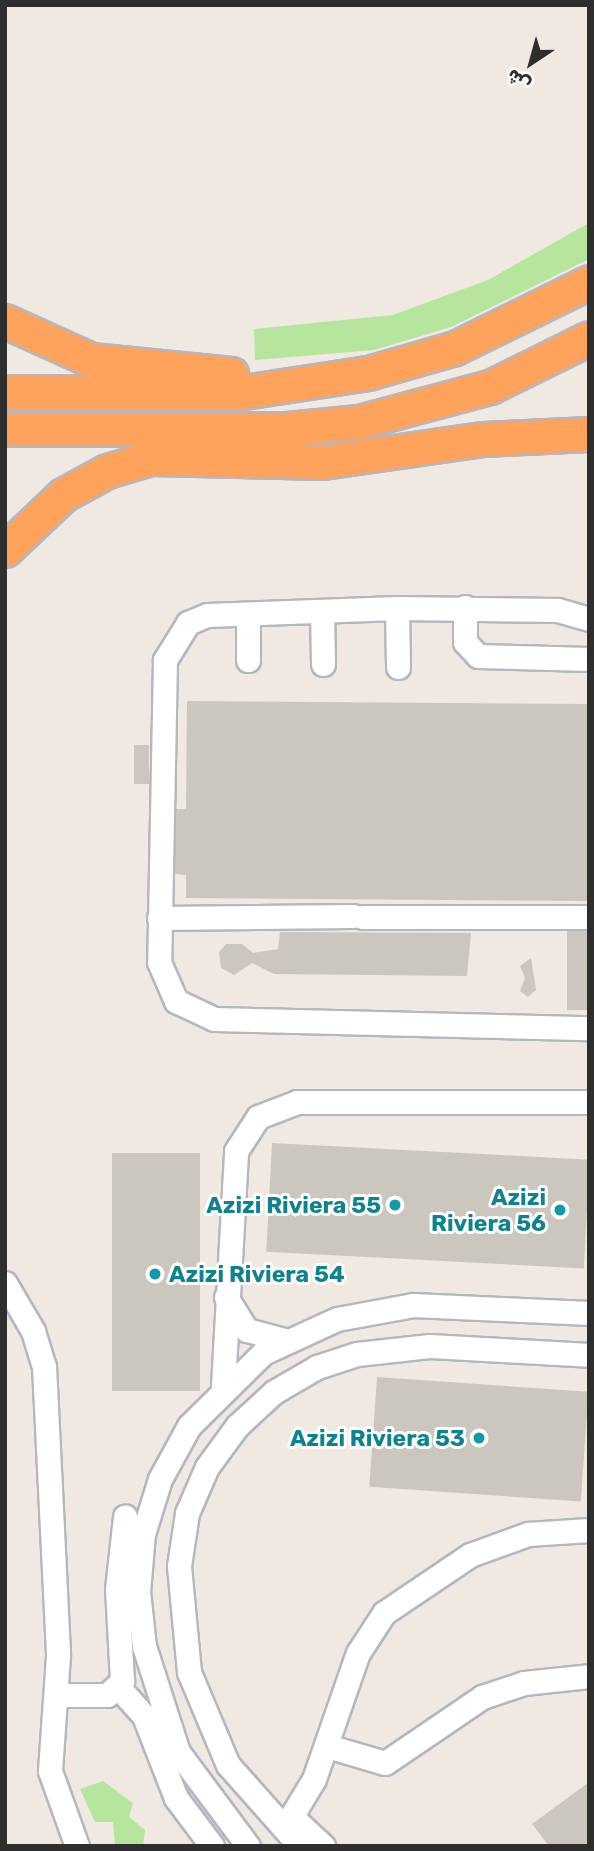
<!DOCTYPE html>
<meta charset="utf-8">
<style>
body{margin:0}
#map{position:relative;width:594px;height:1851px;overflow:hidden;background:#efe9e1;font-family:Rubik,"Noto Sans Arabic",sans-serif}
div>[style]{position:absolute}
.green>*{inset:0;background:#b6e59e}
.building>*{inset:0;background:#cbc7bf;transform-origin:0 0}
.roads{filter:drop-shadow(2px 0 #b4b7c1) drop-shadow(-2px 0 #b4b7c1) drop-shadow(0 2px #b4b7c1) drop-shadow(0 -2px #b4b7c1)}
.minor>*{height:23px;margin:-11.5px;padding:0 11.5px;transform-origin:11.5px;border-radius:11.5px;background:#fff}
.highway>*{height:33px;margin:-16.5px;padding:0 16.5px;transform-origin:16.5px;border-radius:16.5px;background:#ffa35c}
.dots>*{width:19px;height:19px;translate:-50% -50%;box-sizing:border-box;border:4px solid #fff;border-radius:50%}
span{translate:-50% -50%;white-space:nowrap;text-align:center;line-height:1.15;-webkit-text-stroke:6px #fff;paint-order:stroke}
.culture-label{font-size:23px;color:#0d838f;font-weight:700}
.right{translate:-100% -50%;text-align:right}
.left{translate:0 -50%;text-align:left}
.frame{position:absolute;inset:0;border:7px solid #2e2e2e;pointer-events:none}
.north{position:absolute;left:496px;top:28px;width:70px;height:70px;-webkit-text-stroke:5px #fff;paint-order:stroke;rotate:216deg;font-size:19px;font-weight:700;line-height:28px;text-align:center;color:#2e2e2e}
.north::after{content:'';display:block;margin:auto;width:24px;height:32px;background:#2e2e2e;clip-path:polygon(50% 0,100% 100%,50% 72%,0 100%)}
</style>
<div id="map">
<div class="green">
<i style="clip-path:polygon(589px 223px,589px 259px,451px 327px,374px 350px,255px 360px,254px 329px,393px 315px,488px 280px)"></i>
<i style="clip-path:polygon(103px 1781px,133px 1803px,129px 1817px,145px 1830px,143px 1846px,115px 1846px,113px 1822px,95px 1822px,80px 1789px)"></i>
</div>
<div class="building">
<i style="clip-path:polygon(187px 701px,589px 704px,589px 901px,186px 898px,186px 875px,175px 874px,176px 809px,186px 809px)"></i>
<i style="left:134px;top:745px;width:15px;height:39px"></i>
<i style="left:567px;top:931px;width:22px;height:79px"></i>
<i style="clip-path:polygon(280px 932px,471px 933px,467px 976px,274px 974px,252px 963px,234px 975px,221px 968px,219px 952px,226px 944px,242px 944px,253px 953px,278px 949px)"></i>
<i style="clip-path:polygon(531px 958px,536px 990px,528px 997px,520px 991px,525px 978px,520px 966px)"></i>
<i style="left:272px;top:1143px;width:318px;height:109px;rotate:3deg"></i>
<i style="left:200px;top:1153px;width:238px;height:88px;rotate:90deg"></i>
<i style="left:377px;top:1377px;width:212px;height:110px;rotate:4deg"></i>
<i style="clip-path:polygon(589px 1782px,589px 1846px,549px 1846px,532px 1824px)"></i>
</div>
<div class="roads">
<div class="minor">
<i style="left:465px;top:607px;width:35px;rotate:90deg"></i>
<i style="left:465px;top:642px;width:19px;rotate:47deg"></i>
<i style="left:478px;top:656px;width:111px;rotate:1.5deg"></i>
<i style="left:397px;top:608px;width:59px;rotate:89deg"></i>
<i style="left:322px;top:611px;width:53px;rotate:88.9deg"></i>
<i style="left:248px;top:614px;width:46px;rotate:90deg"></i>
<i style="left:589px;top:619px;width:33px;rotate:-164deg"></i>
<i style="left:557px;top:610px;width:160px;rotate:-179.3deg"></i>
<i style="left:397px;top:608px;width:190px;rotate:177.9deg"></i>
<i style="left:207px;top:615px;width:21px;rotate:157deg"></i>
<i style="left:188px;top:623px;width:44px;rotate:121.9deg"></i>
<i style="left:165px;top:660px;width:302px;rotate:91.1deg"></i>
<i style="left:159px;top:962px;width:43px;rotate:66.4deg"></i>
<i style="left:176px;top:1001px;width:42px;rotate:25.3deg"></i>
<i style="left:214px;top:1019px;width:375px;rotate:1.4deg"></i>
<i style="left:363px;top:917px;width:226px"></i>
<i style="left:159px;top:918px;width:194px;rotate:-0.6deg"></i>
<i style="left:5px;top:1283px;width:56px;rotate:59.7deg"></i>
<i style="left:33px;top:1331px;width:37px;rotate:73deg"></i>
<i style="left:44px;top:1366px;width:290px;rotate:87.2deg"></i>
<i style="left:58px;top:1656px;width:115px;rotate:94deg"></i>
<i style="left:50px;top:1771px;width:80px;rotate:70.2deg"></i>
<i style="left:226px;top:1297px;width:39px;rotate:58deg"></i>
<i style="left:247px;top:1330px;width:39px;rotate:15deg"></i>
<i style="left:223px;top:1386px;width:235px;rotate:-86.8deg"></i>
<i style="left:236px;top:1151px;width:40px;rotate:-57.1deg"></i>
<i style="left:258px;top:1117px;width:42px;rotate:-21deg"></i>
<i style="left:297px;top:1102px;width:292px"></i>
<i style="left:119px;top:1688px;width:38px;rotate:48deg"></i>
<i style="left:144px;top:1716px;width:88px;rotate:68.7deg"></i>
<i style="left:176px;top:1798px;width:60px;rotate:53.1deg"></i>
<i style="left:58px;top:1695px;width:49px"></i>
<i style="left:107px;top:1695px;width:21px;rotate:-43deg"></i>
<i style="left:122px;top:1681px;width:92px;rotate:-93.1deg"></i>
<i style="left:117px;top:1589px;width:73px;rotate:-83.7deg"></i>
<i style="left:327px;top:1746px;width:60px;rotate:16.3deg"></i>
<i style="left:385px;top:1763px;width:117px;rotate:-34.2deg"></i>
<i style="left:482px;top:1697px;width:44px;rotate:-18.4deg"></i>
<i style="left:524px;top:1683px;width:65px;rotate:-6.1deg"></i>
<i style="left:291px;top:1817px;width:44px;rotate:-58.8deg"></i>
<i style="left:314px;top:1779px;width:133px;rotate:-70.8deg"></i>
<i style="left:358px;top:1653px;width:48px;rotate:-57deg"></i>
<i style="left:384px;top:1613px;width:104px;rotate:-34deg"></i>
<i style="left:470px;top:1555px;width:62px;rotate:-19.9deg"></i>
<i style="left:528px;top:1534px;width:61px;rotate:-3.8deg"></i>
<i style="left:294px;top:1819px;width:40px;rotate:43deg"></i>
<i style="left:248px;top:1846px;width:117px;rotate:-126.7deg"></i>
<i style="left:178px;top:1752px;width:111px;rotate:-107.8deg"></i>
<i style="left:144px;top:1646px;width:54px;rotate:-96.3deg"></i>
<i style="left:138px;top:1592px;width:58px;rotate:-85.1deg"></i>
<i style="left:143px;top:1534px;width:58px;rotate:-72.8deg"></i>
<i style="left:160px;top:1479px;width:60px;rotate:-61.3deg"></i>
<i style="left:189px;top:1426px;width:104px;rotate:-44.6deg"></i>
<i style="left:263px;top:1353px;width:81px;rotate:-24.7deg"></i>
<i style="left:337px;top:1319px;width:77px;rotate:-10.4deg"></i>
<i style="left:413px;top:1305px;width:176px;rotate:2.6deg"></i>
<i style="left:300px;top:1846px;width:108px;rotate:-131.6deg"></i>
<i style="left:228px;top:1765px;width:101px;rotate:-112.8deg"></i>
<i style="left:189px;top:1672px;width:106px;rotate:-95.4deg"></i>
<i style="left:179px;top:1566px;width:54px;rotate:-81.4deg"></i>
<i style="left:187px;top:1513px;width:50px;rotate:-66.5deg"></i>
<i style="left:207px;top:1467px;width:51px;rotate:-53.8deg"></i>
<i style="left:237px;top:1426px;width:50px;rotate:-42.6deg"></i>
<i style="left:274px;top:1392px;width:50px;rotate:-30.2deg"></i>
<i style="left:317px;top:1367px;width:42px;rotate:-18deg"></i>
<i style="left:357px;top:1354px;width:73px;rotate:-6.3deg"></i>
<i style="left:430px;top:1346px;width:159px;rotate:3.2deg"></i>
</div>
<div class="highway">
<i style="left:5px;top:321px;width:94px;rotate:24.4deg"></i>
<i style="left:91px;top:360px;width:141px;rotate:5.7deg"></i>
<i style="left:5px;top:392px;width:232px;rotate:0.2deg"></i>
<i style="left:237px;top:393px;width:133px;rotate:-8.7deg"></i>
<i style="left:368px;top:373px;width:91px;rotate:-16deg"></i>
<i style="left:455px;top:348px;width:149px;rotate:-26.2deg"></i>
<i style="left:5px;top:429px;width:282px"></i>
<i style="left:287px;top:429px;width:72px;rotate:-5.6deg"></i>
<i style="left:359px;top:422px;width:136px;rotate:-15deg"></i>
<i style="left:490px;top:387px;width:110px;rotate:-26.3deg"></i>
<i style="left:5px;top:550px;width:80px;rotate:-43.5deg"></i>
<i style="left:63px;top:495px;width:50px;rotate:-28.6deg"></i>
<i style="left:107px;top:471px;width:46px;rotate:-16.5deg"></i>
<i style="left:151px;top:458px;width:172px;rotate:1.3deg"></i>
<i style="left:323px;top:462px;width:162px;rotate:-8.2deg"></i>
<i style="left:483px;top:439px;width:106px;rotate:-2.7deg"></i>
</div>
</div>
<div class="dots">
<i style="left:395px;top:1205px;background:#0f9aa8"></i>
<i style="left:560px;top:1210px;background:#0f9aa8"></i>
<i style="left:155px;top:1274px;background:#0f9aa8"></i>
<i style="left:479px;top:1438px;background:#0f9aa8"></i>
</div>
<div class="culture-label">
<span class="right" style="left:546px;top:1210px">Azizi<br>Riviera 56</span>
<span class="right" style="left:381px;top:1205px">Azizi Riviera 55</span>
<span class="left" style="left:169px;top:1274px">Azizi Riviera 54</span>
<span class="right" style="left:465px;top:1438px">Azizi Riviera 53</span>
</div>
<div class="frame"></div>
<div class="north">ش</div>
</div>
